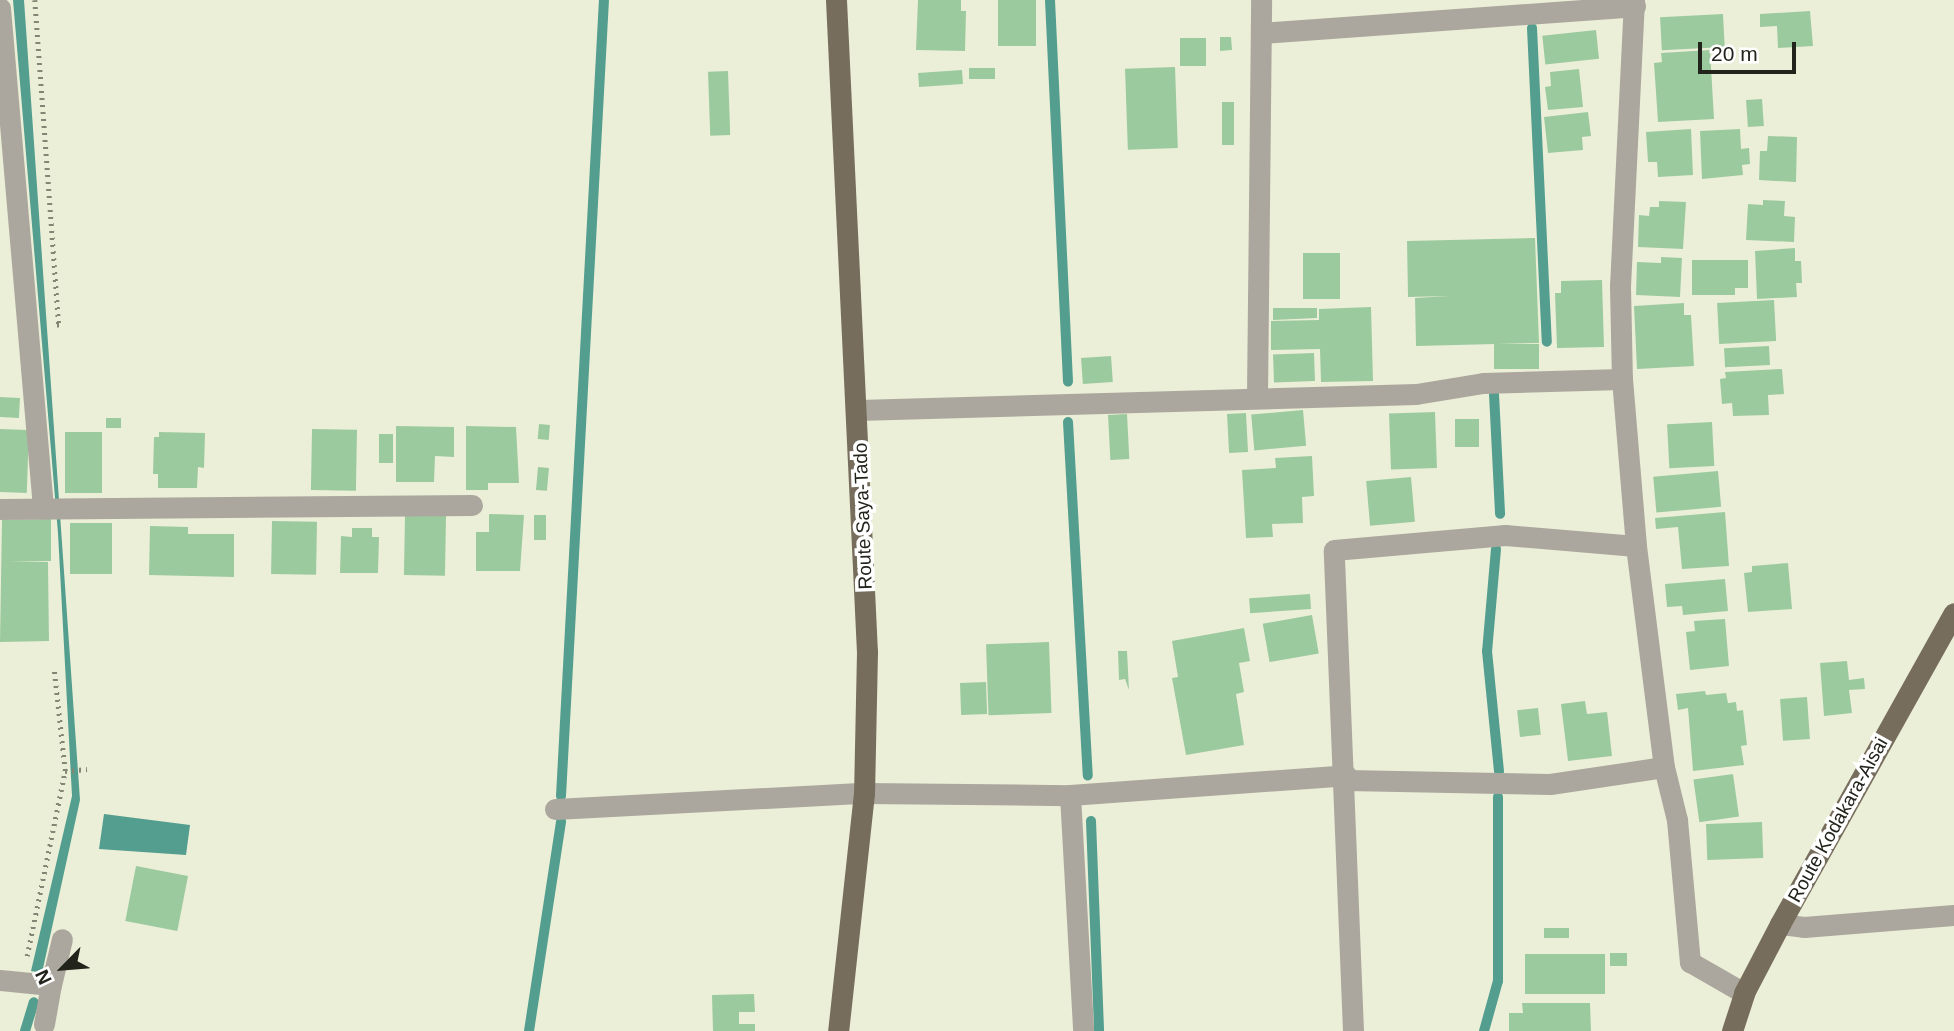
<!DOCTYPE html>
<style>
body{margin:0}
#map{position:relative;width:1954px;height:1031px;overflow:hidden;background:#ecefd7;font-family:Helvetica,sans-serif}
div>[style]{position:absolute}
.water>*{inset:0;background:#539e8f}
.stream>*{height:10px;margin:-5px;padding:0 5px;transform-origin:5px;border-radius:5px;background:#539e8f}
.building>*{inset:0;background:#9cca9f;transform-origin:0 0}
.path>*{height:4.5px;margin-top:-2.25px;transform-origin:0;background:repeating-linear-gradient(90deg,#848675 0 2px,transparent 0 7px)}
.minor>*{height:21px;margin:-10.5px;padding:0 10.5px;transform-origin:10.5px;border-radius:10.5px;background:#aca79e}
.major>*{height:21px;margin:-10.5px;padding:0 10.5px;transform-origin:10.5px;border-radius:10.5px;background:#776d5d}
span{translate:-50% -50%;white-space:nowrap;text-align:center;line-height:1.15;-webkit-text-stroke:7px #fff;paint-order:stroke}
.street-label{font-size:19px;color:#22231a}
.north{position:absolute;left:28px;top:933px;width:70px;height:70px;-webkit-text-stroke:5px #fff;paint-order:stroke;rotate:245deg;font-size:19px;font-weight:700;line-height:28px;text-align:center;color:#22231a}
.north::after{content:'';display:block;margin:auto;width:24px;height:32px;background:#22231a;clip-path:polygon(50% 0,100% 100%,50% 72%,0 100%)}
.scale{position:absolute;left:1698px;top:42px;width:98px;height:32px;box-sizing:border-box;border:4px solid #22231a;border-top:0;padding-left:9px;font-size:21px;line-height:24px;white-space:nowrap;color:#22231a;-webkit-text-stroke:5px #fff;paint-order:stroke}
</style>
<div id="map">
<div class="water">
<i style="clip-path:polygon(13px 0,24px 0,80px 800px,42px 973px,31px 971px,72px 796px,58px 533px)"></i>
<i style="clip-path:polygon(104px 814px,190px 825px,186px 855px,99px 849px)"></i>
</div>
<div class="stream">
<i style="left:1050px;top:0;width:382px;rotate:87.3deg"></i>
<i style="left:1532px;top:28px;width:314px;rotate:87.3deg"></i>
<i style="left:1494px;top:394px;width:120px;rotate:87.1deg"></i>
<i style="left:1068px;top:422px;width:354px;rotate:86.8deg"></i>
<i style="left:1496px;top:549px;width:102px;rotate:95deg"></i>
<i style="left:1487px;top:651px;width:121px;rotate:84.3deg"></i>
<i style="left:561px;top:796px;width:797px;rotate:-86.91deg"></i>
<i style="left:1091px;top:821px;width:210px;rotate:87.8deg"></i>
<i style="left:25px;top:1031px;width:30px;rotate:-73deg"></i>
<i style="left:529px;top:1031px;width:212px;rotate:-81.3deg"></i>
<i style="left:1484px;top:1031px;width:52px;rotate:-74.4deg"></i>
<i style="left:1498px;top:981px;width:184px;rotate:-90deg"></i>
</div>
<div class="building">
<i style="clip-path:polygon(918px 0,961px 0,961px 11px,966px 11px,965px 51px,916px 50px)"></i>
<i style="left:998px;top:0;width:38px;height:46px"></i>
<i style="clip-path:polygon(1810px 11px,1813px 46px,1778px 48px,1777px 26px,1760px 27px,1760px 14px)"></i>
<i style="left:1723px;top:14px;width:33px;height:63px;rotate:87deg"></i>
<i style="left:1596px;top:30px;width:29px;height:54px;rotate:84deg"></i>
<i style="clip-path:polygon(1220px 37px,1231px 37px,1232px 50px,1220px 51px)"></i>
<i style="left:1180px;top:38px;width:26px;height:28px"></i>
<i style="clip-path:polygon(1710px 50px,1714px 119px,1658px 122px,1654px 63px,1662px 62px,1661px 53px)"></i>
<i style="left:1175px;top:67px;width:81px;height:50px;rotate:88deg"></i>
<i style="left:995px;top:68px;width:11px;height:26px;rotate:90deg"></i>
<i style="clip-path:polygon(1579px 69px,1583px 107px,1548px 110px,1545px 87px,1551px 86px,1550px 72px)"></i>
<i style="left:962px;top:70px;width:14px;height:44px;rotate:86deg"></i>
<i style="left:728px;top:71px;width:64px;height:20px;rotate:88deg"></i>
<i style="left:1762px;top:99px;width:27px;height:16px;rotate:86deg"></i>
<i style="left:1222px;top:102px;width:12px;height:43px"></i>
<i style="clip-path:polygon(1588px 112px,1591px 136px,1582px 137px,1583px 150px,1548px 153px,1544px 117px)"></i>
<i style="clip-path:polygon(1691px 129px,1693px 175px,1658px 177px,1657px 162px,1648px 162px,1646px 132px)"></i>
<i style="clip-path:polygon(1740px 129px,1741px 149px,1749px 148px,1750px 164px,1742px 165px,1743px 175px,1702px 179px,1700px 131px)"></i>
<i style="clip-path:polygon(1768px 136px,1797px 137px,1796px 182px,1759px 180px,1760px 151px,1767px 151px)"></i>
<i style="clip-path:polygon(1763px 200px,1785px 201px,1784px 216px,1795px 217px,1794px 242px,1746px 240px,1748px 204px,1763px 205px)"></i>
<i style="clip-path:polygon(1659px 201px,1686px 202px,1683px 249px,1638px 247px,1639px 215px,1649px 216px,1650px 207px,1659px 207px)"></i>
<i style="clip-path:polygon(1535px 238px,1539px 343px,1416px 346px,1415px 298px,1450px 296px,1408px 297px,1407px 241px)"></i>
<i style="clip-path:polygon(1795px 248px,1795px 261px,1801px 261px,1802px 283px,1796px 283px,1797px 297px,1757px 299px,1755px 251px)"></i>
<i style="left:1303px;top:253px;width:37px;height:46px"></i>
<i style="clip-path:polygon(1661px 257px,1682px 258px,1680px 297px,1636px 295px,1637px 262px,1661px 263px)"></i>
<i style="clip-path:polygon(1692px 260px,1748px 260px,1748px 288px,1735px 288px,1735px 295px,1692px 295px)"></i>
<i style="clip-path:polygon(1602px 280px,1604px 347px,1557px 348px,1555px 293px,1561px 293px,1561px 281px)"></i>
<i style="left:1774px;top:300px;width:41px;height:57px;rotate:87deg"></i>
<i style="clip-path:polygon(1684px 303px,1684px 315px,1691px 315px,1694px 366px,1637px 369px,1634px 306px)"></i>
<i style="clip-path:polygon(1371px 307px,1373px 381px,1321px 382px,1320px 349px,1271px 350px,1271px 321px,1319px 320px,1319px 309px)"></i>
<i style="clip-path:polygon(1273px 308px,1317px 308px,1317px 318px,1273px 320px)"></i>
<i style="left:1539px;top:344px;width:25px;height:45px;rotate:90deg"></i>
<i style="left:1769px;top:346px;width:19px;height:45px;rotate:87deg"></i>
<i style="left:1314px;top:353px;width:28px;height:41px;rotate:88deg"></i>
<i style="left:1111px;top:356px;width:26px;height:30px;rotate:86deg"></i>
<i style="clip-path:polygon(1782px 369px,1784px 394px,1768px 395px,1769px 415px,1733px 416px,1732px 403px,1722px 404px,1720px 379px,1726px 378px,1725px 372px)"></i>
<i style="left:0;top:397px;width:20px;height:20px;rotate:3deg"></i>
<i style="left:1303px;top:410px;width:36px;height:52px;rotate:85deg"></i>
<i style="left:1435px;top:412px;width:56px;height:46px;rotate:88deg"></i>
<i style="left:1246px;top:413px;width:39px;height:19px;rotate:87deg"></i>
<i style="left:1127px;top:414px;width:45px;height:19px;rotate:87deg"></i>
<i style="left:106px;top:418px;width:15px;height:10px"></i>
<i style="left:1455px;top:419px;width:24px;height:28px"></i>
<i style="left:1712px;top:422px;width:44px;height:45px;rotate:87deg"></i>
<i style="left:539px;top:424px;width:11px;height:15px;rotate:5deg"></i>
<i style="clip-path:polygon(396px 426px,454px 427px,454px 457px,435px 456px,434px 482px,396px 482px)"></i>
<i style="clip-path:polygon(466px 426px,516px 427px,519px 483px,488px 483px,488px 490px,466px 490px)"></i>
<i style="left:0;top:429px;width:29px;height:63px;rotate:2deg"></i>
<i style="left:312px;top:429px;width:45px;height:61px;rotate:1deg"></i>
<i style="left:65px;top:432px;width:37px;height:61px"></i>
<i style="clip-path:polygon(159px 432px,205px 433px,204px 468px,198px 467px,197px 488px,158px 488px,158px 474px,153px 474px,154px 437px,159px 437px)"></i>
<i style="left:379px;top:434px;width:14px;height:29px"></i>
<i style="clip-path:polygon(1312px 456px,1314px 496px,1302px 497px,1303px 523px,1272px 524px,1273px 537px,1246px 538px,1242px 470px,1276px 468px,1275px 458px)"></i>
<i style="left:538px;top:467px;width:11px;height:23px;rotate:5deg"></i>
<i style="left:1718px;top:471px;width:36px;height:65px;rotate:85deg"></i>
<i style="left:1411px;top:477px;width:45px;height:45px;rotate:85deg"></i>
<i style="clip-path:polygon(1725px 512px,1729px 566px,1682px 569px,1678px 527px,1656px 529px,1655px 518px)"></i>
<i style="clip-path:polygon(489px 514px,524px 515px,520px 571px,476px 571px,476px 532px,489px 532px)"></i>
<i style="left:405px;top:515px;width:41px;height:60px;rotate:1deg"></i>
<i style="left:534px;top:515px;width:12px;height:25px"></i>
<i style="clip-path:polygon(51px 519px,51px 561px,9px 562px,48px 562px,49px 641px,0 642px,2px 520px)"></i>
<i style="left:272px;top:521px;width:45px;height:53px;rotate:1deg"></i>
<i style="left:70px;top:523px;width:42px;height:51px"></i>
<i style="clip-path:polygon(150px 526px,188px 527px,188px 534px,234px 534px,234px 577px,149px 575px)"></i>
<i style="clip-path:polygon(352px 528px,372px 528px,372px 537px,379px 537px,378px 573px,340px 573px,341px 536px,352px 537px)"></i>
<i style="clip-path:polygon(1788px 563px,1792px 609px,1748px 612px,1744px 573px,1752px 572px,1752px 566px)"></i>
<i style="clip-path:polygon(1725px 579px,1728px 611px,1683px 615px,1682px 606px,1667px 607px,1665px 584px)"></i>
<i style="left:1310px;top:594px;width:15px;height:61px;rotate:86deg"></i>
<i style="left:1312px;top:615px;width:39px;height:50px;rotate:80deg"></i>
<i style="clip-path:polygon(1725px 619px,1729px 666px,1690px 670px,1686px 632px,1695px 631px,1694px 621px)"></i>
<i style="clip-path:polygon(1244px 628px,1250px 661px,1239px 663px,1244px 692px,1236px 694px,1244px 745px,1186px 755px,1172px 678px,1178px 677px,1172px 641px)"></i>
<i style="left:1049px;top:642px;width:71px;height:63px;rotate:88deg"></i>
<i style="clip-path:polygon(1118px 651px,1127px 651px,1129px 690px,1125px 679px,1119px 680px)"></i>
<i style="clip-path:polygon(1847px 661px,1849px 680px,1864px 678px,1865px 689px,1849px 690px,1852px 713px,1824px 716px,1820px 663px)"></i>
<i style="left:986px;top:682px;width:32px;height:26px;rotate:88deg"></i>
<i style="clip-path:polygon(1705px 691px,1706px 695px,1726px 693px,1728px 703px,1736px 702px,1737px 711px,1743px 710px,1747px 745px,1741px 746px,1744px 765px,1693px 771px,1688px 708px,1678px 710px,1676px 694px)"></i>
<i style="left:1807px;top:697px;width:42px;height:27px;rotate:86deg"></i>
<i style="clip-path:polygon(1585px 701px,1587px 714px,1607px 712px,1612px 756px,1568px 761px,1561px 704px)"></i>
<i style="left:1538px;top:708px;width:27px;height:21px;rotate:84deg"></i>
<i style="left:1733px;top:774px;width:43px;height:40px;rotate:82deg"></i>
<i style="left:1762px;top:822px;width:36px;height:56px;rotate:88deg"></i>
<i style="left:136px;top:866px;width:53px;height:56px;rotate:11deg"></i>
<i style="left:1544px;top:928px;width:25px;height:10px"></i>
<i style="left:1610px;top:953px;width:17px;height:13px"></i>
<i style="left:1605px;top:954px;width:40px;height:80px;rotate:90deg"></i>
<i style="clip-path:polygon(754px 994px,755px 1012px,739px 1012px,739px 1024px,755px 1024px,755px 1031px,713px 1031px,712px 995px)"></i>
<i style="clip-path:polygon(1522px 1003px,1590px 1003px,1591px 1031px,1509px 1031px,1509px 1013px,1523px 1013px)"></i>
</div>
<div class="path">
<i style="left:35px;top:0;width:326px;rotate:85.8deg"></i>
<i style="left:59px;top:325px;width:5px;rotate:180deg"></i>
<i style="left:65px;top:771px;width:22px;rotate:-5deg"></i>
<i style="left:27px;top:956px;width:189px;rotate:-78.4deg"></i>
<i style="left:65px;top:771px;width:103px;rotate:-96.2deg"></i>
</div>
<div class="minor">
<i style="left:1634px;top:0;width:286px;rotate:92.8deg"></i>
<i style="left:1620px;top:286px;width:93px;rotate:88.8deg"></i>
<i style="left:1622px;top:379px;width:168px;rotate:85.2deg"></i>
<i style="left:1636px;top:546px;width:223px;rotate:82.8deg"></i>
<i style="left:1664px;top:767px;width:55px;rotate:76.2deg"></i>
<i style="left:1677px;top:820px;width:143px;rotate:84.8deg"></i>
<i style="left:1690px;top:962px;width:62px;rotate:29.9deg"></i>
<i style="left:0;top:8px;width:502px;rotate:85.08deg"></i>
<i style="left:1261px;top:33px;width:375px;rotate:-4.1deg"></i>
<i style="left:1257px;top:396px;width:396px;rotate:-89.4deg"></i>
<i style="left:858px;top:410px;width:558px;rotate:-1.64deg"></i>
<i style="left:1416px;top:394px;width:68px;rotate:-9.3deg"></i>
<i style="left:1483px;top:383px;width:139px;rotate:-1.6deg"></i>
<i style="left:0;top:509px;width:472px;rotate:-0.5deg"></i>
<i style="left:1346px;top:780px;width:204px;rotate:1.1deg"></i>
<i style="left:1550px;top:784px;width:115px;rotate:-8.5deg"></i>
<i style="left:1070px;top:795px;width:236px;rotate:86.8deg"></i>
<i style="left:555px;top:809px;width:309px;rotate:-3deg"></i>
<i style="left:864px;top:793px;width:206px;rotate:0.6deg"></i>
<i style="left:1070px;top:795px;width:277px;rotate:-4.1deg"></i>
<i style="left:1780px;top:924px;width:24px;rotate:7deg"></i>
<i style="left:1804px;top:927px;width:150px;rotate:-4.6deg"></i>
<i style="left:0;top:980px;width:51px;rotate:5.6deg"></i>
<i style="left:51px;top:985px;width:47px;rotate:-76.6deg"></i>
<i style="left:44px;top:1024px;width:40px;rotate:-80deg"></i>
<i style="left:1353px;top:1031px;width:481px;rotate:-92.3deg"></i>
<i style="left:1334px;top:550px;width:172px;rotate:-5deg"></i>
<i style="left:1505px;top:535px;width:131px;rotate:4.8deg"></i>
</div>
<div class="major">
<i style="left:836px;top:0;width:653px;rotate:87.28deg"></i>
<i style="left:867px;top:652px;width:141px;rotate:91.2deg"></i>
<i style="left:864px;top:793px;width:239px;rotate:96.2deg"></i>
<i style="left:1732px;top:1031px;width:40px;rotate:-72deg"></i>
<i style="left:1744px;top:993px;width:78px;rotate:-62.4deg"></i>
<i style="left:1780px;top:924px;width:356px;rotate:-60.8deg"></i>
</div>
<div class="street-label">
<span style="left:863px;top:516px;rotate:-92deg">Route Saya-Tado</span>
<span style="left:1838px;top:820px;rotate:-61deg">Route Kodakara-Aisai</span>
</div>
<div class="north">N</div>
<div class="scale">20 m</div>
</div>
